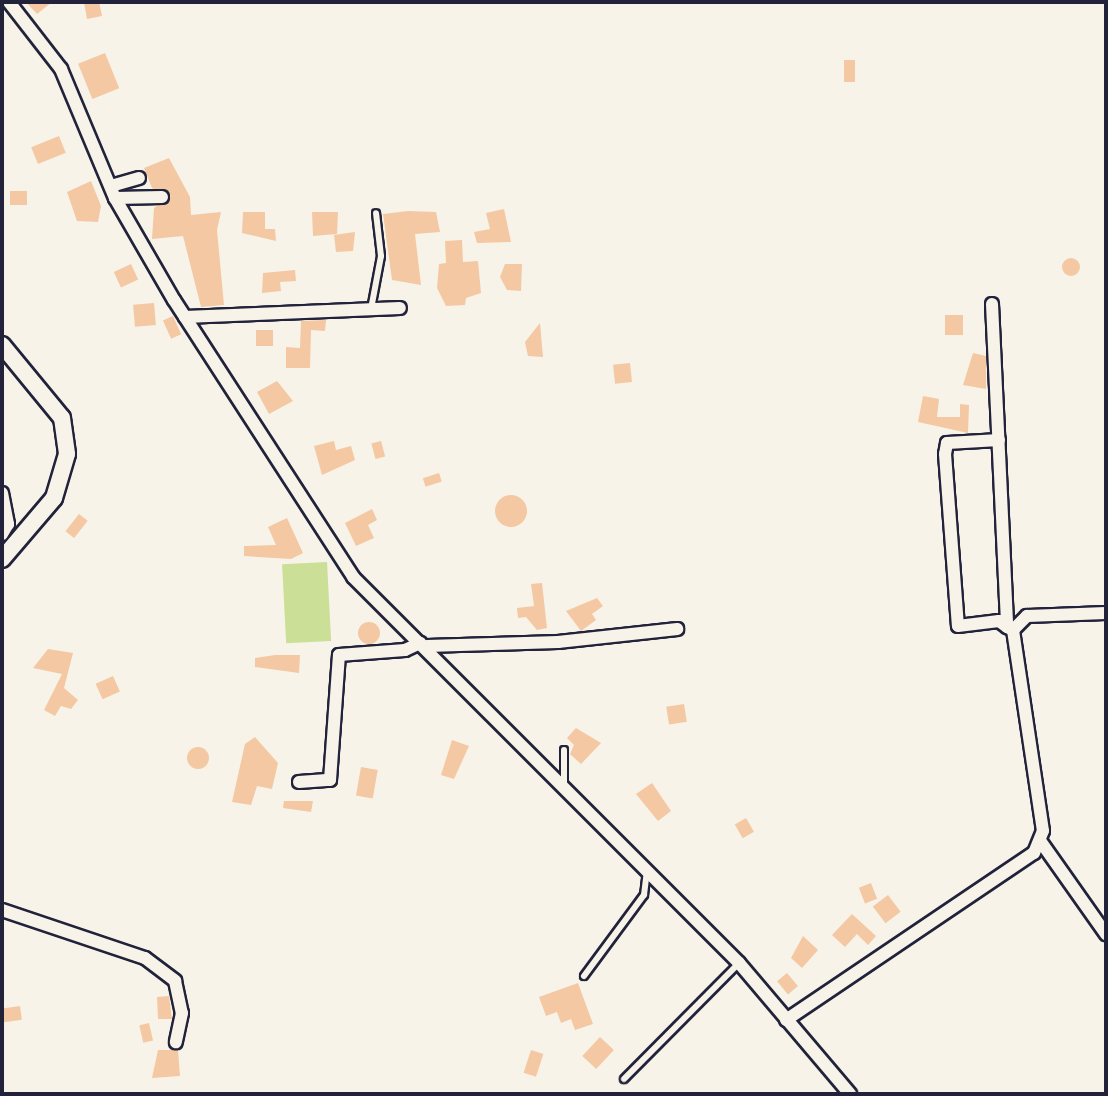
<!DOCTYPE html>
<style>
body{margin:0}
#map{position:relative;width:1108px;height:1096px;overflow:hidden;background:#f7f3e8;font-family:Delius,sans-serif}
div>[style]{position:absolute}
.green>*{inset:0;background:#cbe096;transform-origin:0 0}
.building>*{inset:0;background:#f4c8a3;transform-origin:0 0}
.round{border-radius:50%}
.roads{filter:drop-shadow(2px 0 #22223b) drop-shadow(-2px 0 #22223b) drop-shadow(0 2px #22223b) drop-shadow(0 -2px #22223b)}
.service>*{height:6px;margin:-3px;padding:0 3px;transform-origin:3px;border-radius:3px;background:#f7f3e8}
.minor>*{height:12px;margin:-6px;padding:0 6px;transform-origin:6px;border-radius:6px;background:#f7f3e8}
.secondary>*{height:16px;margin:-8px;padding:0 8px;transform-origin:8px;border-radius:8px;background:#f7f3e8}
span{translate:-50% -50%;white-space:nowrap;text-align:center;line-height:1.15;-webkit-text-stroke:6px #f7f3e8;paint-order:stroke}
.frame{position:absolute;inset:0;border:4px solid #22223b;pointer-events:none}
</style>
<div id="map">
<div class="green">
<i style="left:327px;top:562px;width:79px;height:45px;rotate:87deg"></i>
</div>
<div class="building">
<i style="clip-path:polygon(26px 2px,52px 2px,37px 14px)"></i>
<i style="clip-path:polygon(84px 2px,99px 2px,102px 16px,87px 19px)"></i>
<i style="left:105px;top:53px;width:38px;height:29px;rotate:68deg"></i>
<i style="left:844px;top:60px;width:11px;height:22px"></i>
<i style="left:59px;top:136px;width:18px;height:30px;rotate:68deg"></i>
<i style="clip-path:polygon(169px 158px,190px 197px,191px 215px,221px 212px,217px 230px,224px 305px,201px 307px,183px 236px,152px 239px,154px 208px,171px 196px,152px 188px,144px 168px)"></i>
<i style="clip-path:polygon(91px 181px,101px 206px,98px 222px,77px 221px,67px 192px)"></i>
<i style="left:27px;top:191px;width:14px;height:17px;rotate:90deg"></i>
<i style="clip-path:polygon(504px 209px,511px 242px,477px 243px,474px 232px,490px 229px,486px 213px)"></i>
<i style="clip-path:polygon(408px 211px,436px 212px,440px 232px,415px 234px,421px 285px,392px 280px,383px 214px)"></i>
<i style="clip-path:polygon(243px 212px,265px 212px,265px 229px,275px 229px,276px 241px,242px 233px)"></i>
<i style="clip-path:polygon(312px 212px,338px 212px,337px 234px,313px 236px)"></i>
<i style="clip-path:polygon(355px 232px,353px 251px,336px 252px,334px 235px)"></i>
<i style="clip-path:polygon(462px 240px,463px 262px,478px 261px,481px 293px,466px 298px,465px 305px,446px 306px,437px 288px,439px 264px,446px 263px,445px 241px)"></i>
<i class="round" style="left:1062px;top:258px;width:18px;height:18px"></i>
<i style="left:131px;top:264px;width:17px;height:19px;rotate:65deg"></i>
<i style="clip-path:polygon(505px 264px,522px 264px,521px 291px,507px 290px,500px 277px)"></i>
<i style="clip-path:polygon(295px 270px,296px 281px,280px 282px,281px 291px,262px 293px,263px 273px)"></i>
<i style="left:154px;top:303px;width:22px;height:21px;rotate:85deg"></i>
<i style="left:945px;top:315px;width:18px;height:20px"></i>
<i style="left:173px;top:316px;width:20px;height:11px;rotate:66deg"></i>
<i style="clip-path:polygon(326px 320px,325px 331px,311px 330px,310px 368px,286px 368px,286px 347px,300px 348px,301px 321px)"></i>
<i style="clip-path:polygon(540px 323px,543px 357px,528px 356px,525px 342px)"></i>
<i style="left:256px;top:330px;width:17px;height:16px"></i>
<i style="clip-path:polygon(973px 353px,986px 356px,986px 389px,963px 385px)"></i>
<i style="left:630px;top:363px;width:19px;height:17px;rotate:84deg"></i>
<i style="clip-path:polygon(277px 381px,293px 401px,269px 414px,257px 392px)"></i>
<i style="clip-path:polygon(923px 396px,939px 399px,937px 417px,960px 417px,960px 404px,969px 405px,968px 433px,918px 422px)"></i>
<i style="clip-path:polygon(334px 441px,336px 450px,351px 446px,355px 460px,322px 475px,314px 446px)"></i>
<i style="left:381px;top:441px;width:16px;height:10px;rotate:75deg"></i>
<i style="left:439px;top:473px;width:9px;height:17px;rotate:72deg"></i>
<i class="round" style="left:495px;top:495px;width:32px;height:32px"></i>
<i style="clip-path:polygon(372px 509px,377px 520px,368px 525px,374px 538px,356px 546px,345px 523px)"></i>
<i style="left:79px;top:514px;width:11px;height:22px;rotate:38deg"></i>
<i style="clip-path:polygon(287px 518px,303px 553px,291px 559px,244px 556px,244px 546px,276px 545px,268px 527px)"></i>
<i style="clip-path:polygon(542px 583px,547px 628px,537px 630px,526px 617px,518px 618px,517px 608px,534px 606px,531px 584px)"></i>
<i style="clip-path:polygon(597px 598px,603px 606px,592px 614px,596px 620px,581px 631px,566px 611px)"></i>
<i class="round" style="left:358px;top:622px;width:22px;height:22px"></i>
<i style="clip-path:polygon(48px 649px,73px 653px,64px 688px,78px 700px,71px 709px,61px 706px,55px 716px,44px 710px,62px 674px,33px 668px)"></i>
<i style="clip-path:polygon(275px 655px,300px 655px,299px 673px,255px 667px,255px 658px)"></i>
<i style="left:113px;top:676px;width:17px;height:19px;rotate:66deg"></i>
<i style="left:684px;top:704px;width:18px;height:18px;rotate:81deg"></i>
<i style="clip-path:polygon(576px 728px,601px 743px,581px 764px,570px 754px,574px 745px,567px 738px)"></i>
<i style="clip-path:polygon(255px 737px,278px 763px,272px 789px,257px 786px,251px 805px,232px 802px,245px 744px)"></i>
<i style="clip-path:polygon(452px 740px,469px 746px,454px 779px,441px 775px)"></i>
<i class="round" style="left:187px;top:747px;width:22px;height:22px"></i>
<i style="left:361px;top:767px;width:17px;height:29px;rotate:10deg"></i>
<i style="clip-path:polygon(652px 783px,671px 811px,658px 821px,636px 794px)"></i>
<i style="clip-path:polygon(284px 801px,313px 801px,311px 812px,283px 808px)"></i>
<i style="left:746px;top:818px;width:16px;height:13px;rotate:60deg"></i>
<i style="left:871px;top:883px;width:17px;height:13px;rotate:69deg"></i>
<i style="left:888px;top:895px;width:21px;height:19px;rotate:53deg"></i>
<i style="clip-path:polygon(852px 914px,876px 936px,868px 945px,857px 934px,845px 947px,832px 935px)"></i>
<i style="clip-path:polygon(803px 936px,818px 950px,802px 968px,791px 958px)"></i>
<i style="left:787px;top:973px;width:17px;height:13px;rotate:50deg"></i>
<i style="clip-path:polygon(578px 983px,593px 1024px,575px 1030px,571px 1019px,561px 1023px,557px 1012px,546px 1016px,539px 997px)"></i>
<i style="clip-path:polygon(169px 996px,172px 1019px,158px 1019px,157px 997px)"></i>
<i style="left:20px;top:1006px;width:14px;height:18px;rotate:82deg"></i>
<i style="left:149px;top:1023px;width:18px;height:10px;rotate:77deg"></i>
<i style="left:600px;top:1037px;width:19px;height:26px;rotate:43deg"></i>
<i style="clip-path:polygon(158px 1050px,178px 1050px,180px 1076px,152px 1078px)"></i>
<i style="left:531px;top:1050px;width:13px;height:24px;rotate:18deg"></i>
</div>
<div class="roads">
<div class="service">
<i style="left:371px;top:309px;width:54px;rotate:-79.3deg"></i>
<i style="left:381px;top:256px;width:43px;rotate:-96.6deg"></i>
<i style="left:564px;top:783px;width:33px;rotate:-90deg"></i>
<i style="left:584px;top:976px;width:101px;rotate:-53.5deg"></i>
<i style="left:644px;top:895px;width:23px;rotate:-83deg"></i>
<i style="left:624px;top:1079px;width:163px;rotate:-45.2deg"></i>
</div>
<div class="minor">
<i style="left:9px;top:2px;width:85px;rotate:52.2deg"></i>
<i style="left:61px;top:69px;width:140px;rotate:67.3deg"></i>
<i style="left:115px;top:198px;width:118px;rotate:60deg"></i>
<i style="left:174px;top:300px;width:330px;rotate:57.1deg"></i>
<i style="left:353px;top:577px;width:546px;rotate:45deg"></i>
<i style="left:739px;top:963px;width:172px;rotate:49.7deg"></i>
<i style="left:111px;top:186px;width:29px;rotate:-16deg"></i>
<i style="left:115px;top:198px;width:47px;rotate:-1.2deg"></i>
<i style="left:992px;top:304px;width:323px;rotate:87.3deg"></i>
<i style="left:1007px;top:627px;width:7px;rotate:27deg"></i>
<i style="left:185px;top:317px;width:215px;rotate:-2.4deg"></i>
<i style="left:999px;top:440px;width:52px;rotate:176.7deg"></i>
<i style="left:947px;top:443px;width:11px;rotate:100deg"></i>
<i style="left:945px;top:454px;width:172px;rotate:85.7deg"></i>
<i style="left:958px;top:626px;width:41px;rotate:-7deg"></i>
<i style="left:999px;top:621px;width:10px;rotate:37deg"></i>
<i style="left:2px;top:493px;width:32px;rotate:79deg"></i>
<i style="left:8px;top:524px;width:12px;rotate:121deg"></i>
<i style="left:427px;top:646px;width:131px;rotate:-1.7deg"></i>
<i style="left:558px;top:642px;width:120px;rotate:-6.2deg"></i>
<i style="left:299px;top:782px;width:31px;rotate:-4deg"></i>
<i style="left:330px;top:780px;width:125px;rotate:-85.9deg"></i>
<i style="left:339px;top:655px;width:66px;rotate:-4.3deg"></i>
<i style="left:405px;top:650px;width:17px;rotate:-25deg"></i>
<i style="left:1041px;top:842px;width:113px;rotate:54.8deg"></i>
<i style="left:2px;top:910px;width:151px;rotate:18.6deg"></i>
<i style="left:145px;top:958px;width:38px;rotate:37deg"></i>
<i style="left:175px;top:981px;width:33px;rotate:78deg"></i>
<i style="left:182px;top:1013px;width:30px;rotate:102deg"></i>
<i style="left:786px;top:1020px;width:299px;rotate:-34deg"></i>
<i style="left:1034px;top:853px;width:24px;rotate:-68deg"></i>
<i style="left:1043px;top:831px;width:203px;rotate:-98.5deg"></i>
<i style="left:1013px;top:630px;width:20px;rotate:-45deg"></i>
<i style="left:1027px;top:616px;width:79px;rotate:-2.2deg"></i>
</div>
<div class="secondary">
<i style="left:2px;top:345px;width:94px;rotate:50.6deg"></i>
<i style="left:62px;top:418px;width:36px;rotate:82deg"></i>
<i style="left:67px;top:454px;width:46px;rotate:106.5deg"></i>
<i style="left:54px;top:498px;width:80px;rotate:130.4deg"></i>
</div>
</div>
<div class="frame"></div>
</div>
